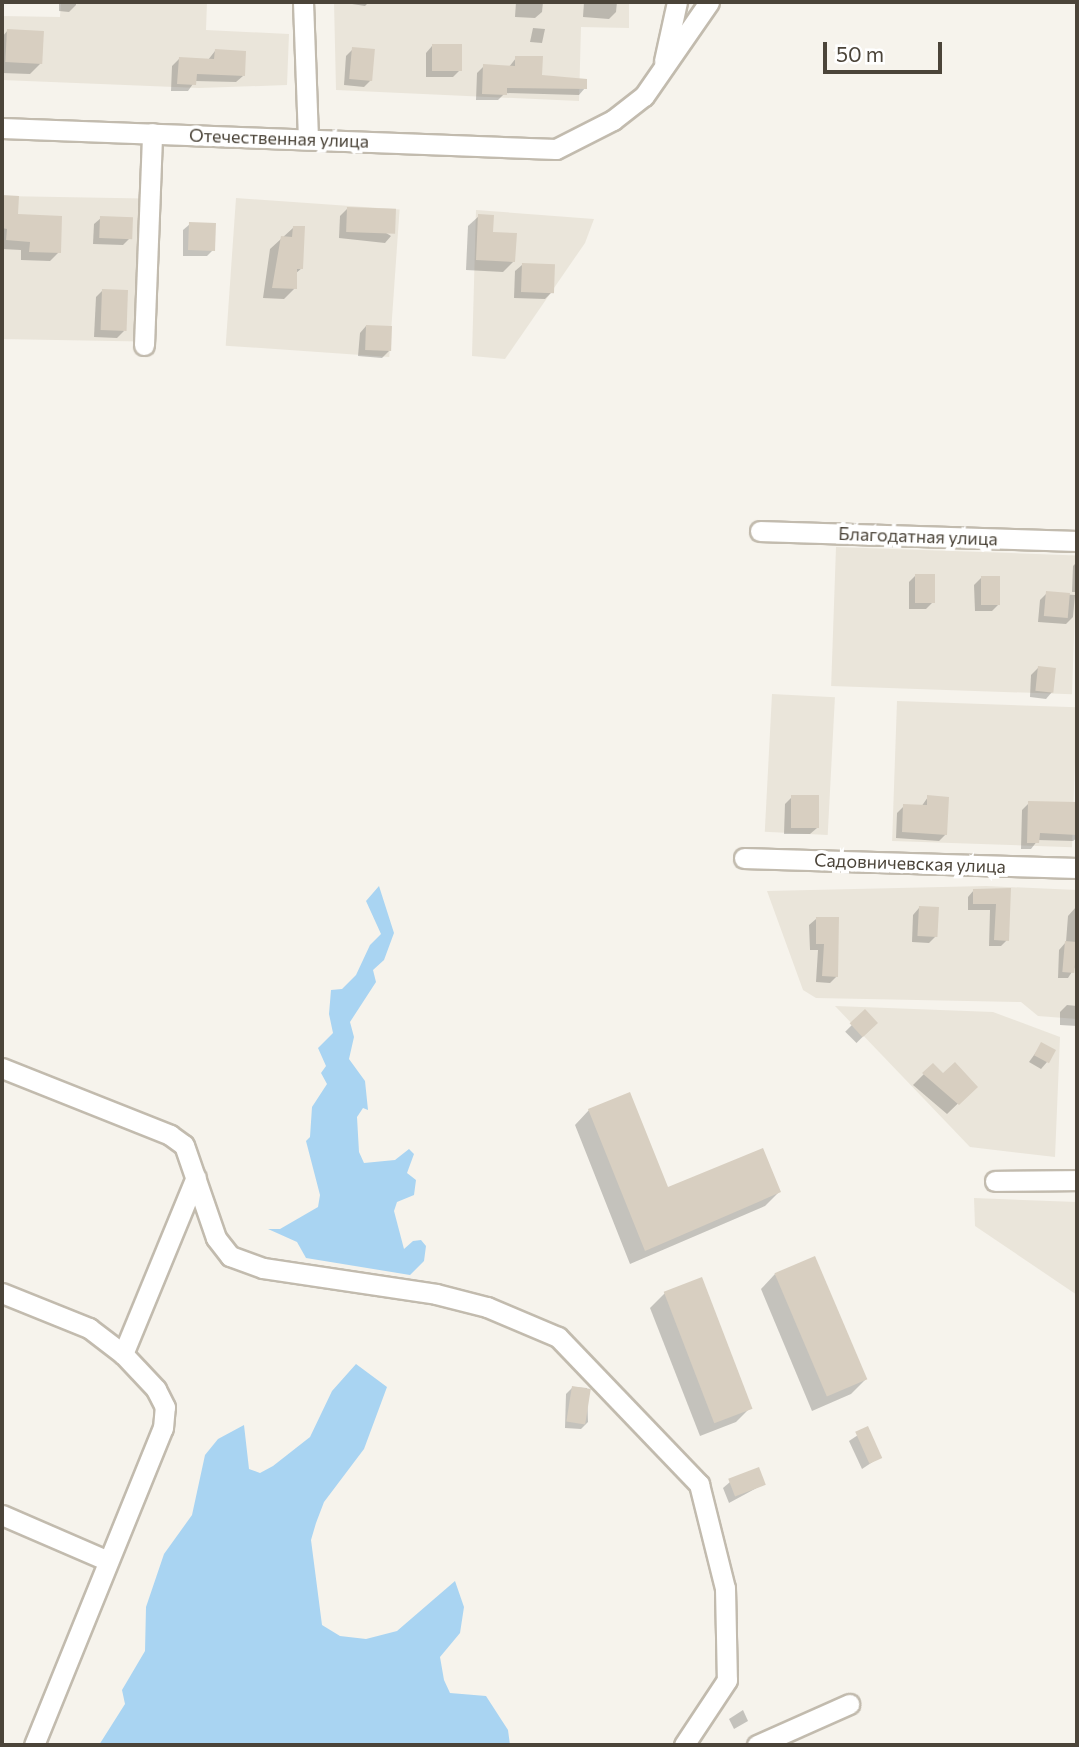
<!DOCTYPE html>
<meta charset="utf-8">
<style>
body{margin:0}
#map{position:relative;width:1079px;height:1747px;overflow:hidden;background:#f6f3ec;font-family:Commissioner,sans-serif}
div>[style]{position:absolute}
.residential>*{inset:0;background:#eae5da;transform-origin:0 0}
.water>*{inset:0;background:#a9d4f2}
.shadow>*{inset:0;background:#0003;transform-origin:0 0}
.building>*{inset:0;background:#d8cfc1;transform-origin:0 0}
.roads{filter:drop-shadow(2px 0 #c2bbae) drop-shadow(-2px 0 #c2bbae) drop-shadow(0 2px #c2bbae) drop-shadow(0 -2px #c2bbae)}
.minor>*{height:19px;margin:-9.5px;padding:0 9.5px;transform-origin:9.5px;border-radius:9.5px;background:#fff}
span{translate:-50% -50%;white-space:nowrap;text-align:center;line-height:1.15;-webkit-text-stroke:7px #fff;paint-order:stroke}
.street-label{font-size:18px;color:#4b4439}
.frame{position:absolute;inset:0;border:4px solid #4b4439;pointer-events:none}
.scale{position:absolute;left:823px;top:42px;width:119px;height:32px;box-sizing:border-box;border:4px solid #4b4439;border-top:0;padding-left:9px;font-size:21px;line-height:24px;white-space:nowrap;color:#4b4439;-webkit-text-stroke:5px #fff;paint-order:stroke}
</style>
<div id="map">
<div class="residential">
<i style="clip-path:polygon(61px 2px,207px 2px,206px 30px,289px 34px,287px 85px,199px 88px,2px 80px,2px 16px,60px 17px)"></i>
<i style="clip-path:polygon(334px 2px,629px 2px,629px 28px,581px 27px,579px 101px,336px 90px)"></i>
<i style="left:2px;top:196px;width:142px;height:143px;rotate:1deg"></i>
<i style="left:236px;top:198px;width:164px;height:148px;rotate:4deg"></i>
<i style="clip-path:polygon(476px 210px,594px 219px,585px 243px,505px 359px,472px 356px)"></i>
<i style="left:836px;top:547px;width:241px;height:139px;rotate:2deg"></i>
<i style="left:772px;top:694px;width:63px;height:138px;rotate:3deg"></i>
<i style="left:897px;top:701px;width:180px;height:140px;rotate:2deg"></i>
<i style="clip-path:polygon(986px 886px,1077px 890px,1077px 1019px,1038px 1016px,1021px 1002px,816px 998px,803px 990px,767px 891px)"></i>
<i style="clip-path:polygon(835px 1006px,993px 1012px,1060px 1037px,1055px 1157px,970px 1147px)"></i>
<i style="clip-path:polygon(974px 1198px,1077px 1202px,1077px 1295px,975px 1226px)"></i>
</div>
<div class="water">
<i style="clip-path:polygon(379px 886px,394px 933px,384px 960px,373px 970px,376px 982px,350px 1022px,354px 1037px,349px 1059px,365px 1081px,368px 1110px,363px 1108px,357px 1117px,359px 1152px,364px 1163px,395px 1160px,409px 1149px,414px 1154px,407px 1173px,416px 1180px,414px 1195px,397px 1202px,394px 1211px,404px 1249px,413px 1241px,421px 1240px,426px 1246px,424px 1261px,410px 1275px,306px 1258px,297px 1242px,268px 1229px,280px 1229px,318px 1207px,320px 1195px,306px 1141px,310px 1137px,312px 1107px,327px 1084px,321px 1073px,326px 1066px,318px 1048px,333px 1033px,329px 1014px,331px 990px,342px 989px,356px 975px,370px 945px,381px 934px,366px 901px)"></i>
<i style="clip-path:polygon(356px 1364px,387px 1387px,364px 1449px,324px 1502px,316px 1523px,311px 1540px,322px 1625px,340px 1636px,366px 1639px,397px 1631px,455px 1581px,464px 1607px,460px 1633px,440px 1657px,444px 1680px,450px 1693px,486px 1696px,508px 1730px,510px 1745px,99px 1745px,125px 1704px,122px 1690px,145px 1651px,146px 1607px,164px 1554px,192px 1515px,205px 1455px,218px 1439px,244px 1425px,249px 1469px,260px 1473px,273px 1466px,310px 1437px,332px 1391px)"></i>
</div>
<div class="shadow">
<i style="clip-path:polygon(59px 2px,76px 2px,76px 5px,69px 12px,59px 11px)"></i>
<i style="clip-path:polygon(339px 2px,369px 2px,365px 6px)"></i>
<i style="clip-path:polygon(516px 2px,543px 2px,542px 12px,535px 18px,515px 17px)"></i>
<i style="clip-path:polygon(584px 2px,617px 2px,616px 12px,609px 19px,583px 17px)"></i>
<i style="clip-path:polygon(533px 28px,545px 29px,542px 43px,530px 42px)"></i>
<i style="clip-path:polygon(8px 30px,41px 63px,30px 74px,2px 73px,2px 37px)"></i>
<i style="clip-path:polygon(432px 46px,460px 70px,453px 77px,426px 77px,426px 53px)"></i>
<i style="clip-path:polygon(353px 49px,371px 80px,364px 87px,344px 85px,346px 56px)"></i>
<i style="clip-path:polygon(215px 51px,243px 76px,236px 82px,195px 81px,188px 91px,171px 91px,172px 66px,179px 59px,208px 60px)"></i>
<i style="clip-path:polygon(516px 58px,540px 77px,585px 88px,579px 95px,505px 93px,498px 100px,476px 100px,477px 73px,484px 66px,509px 67px)"></i>
<i style="clip-path:polygon(3px 197px,16px 216px,59px 252px,50px 261px,21px 260px,21px 250px,2px 249px)"></i>
<i style="clip-path:polygon(347px 209px,391px 236px,385px 243px,339px 238px,340px 216px)"></i>
<i style="clip-path:polygon(479px 216px,514px 261px,503px 272px,466px 270px,468px 226px)"></i>
<i style="clip-path:polygon(101px 218px,130px 238px,123px 245px,93px 244px,94px 224px)"></i>
<i style="clip-path:polygon(190px 224px,214px 249px,207px 256px,183px 256px,183px 230px)"></i>
<i style="clip-path:polygon(293px 228px,302px 268px,295px 274px,295px 288px,284px 299px,263px 298px,270px 249px)"></i>
<i style="clip-path:polygon(522px 265px,552px 292px,545px 299px,514px 298px,515px 271px)"></i>
<i style="clip-path:polygon(103px 290px,124px 331px,117px 338px,94px 337px,96px 297px)"></i>
<i style="clip-path:polygon(366px 326px,389px 351px,382px 358px,358px 356px,360px 333px)"></i>
<i style="clip-path:polygon(1077px 562px,1077px 592px,1072px 592px,1073px 566px)"></i>
<i style="clip-path:polygon(916px 575px,933px 602px,926px 609px,909px 609px,909px 582px)"></i>
<i style="clip-path:polygon(981px 578px,999px 604px,992px 611px,975px 611px,974px 585px)"></i>
<i style="clip-path:polygon(1047px 593px,1075px 595px,1073px 617px,1066px 624px,1038px 622px,1040px 600px)"></i>
<i style="clip-path:polygon(1038px 668px,1052px 692px,1046px 699px,1030px 697px,1031px 675px)"></i>
<i style="clip-path:polygon(792px 797px,817px 828px,810px 834px,784px 834px,785px 804px)"></i>
<i style="clip-path:polygon(928px 797px,946px 834px,939px 841px,896px 838px,897px 813px,904px 806px,921px 807px)"></i>
<i style="clip-path:polygon(1029px 803px,1077px 804px,1077px 838px,1073px 841px,1038px 840px,1031px 849px,1021px 849px,1022px 810px)"></i>
<i style="clip-path:polygon(1009px 889px,1007px 940px,1001px 946px,989px 946px,990px 910px,968px 910px,968px 897px,974px 890px)"></i>
<i style="clip-path:polygon(1076px 907px,1077px 964px,1068px 978px,1058px 978px,1059px 950px,1066px 942px,1068px 916px)"></i>
<i style="clip-path:polygon(919px 908px,936px 936px,929px 943px,912px 942px,913px 915px)"></i>
<i style="clip-path:polygon(816px 919px,837px 976px,830px 983px,816px 982px,818px 950px,810px 950px,809px 925px)"></i>
<i style="clip-path:polygon(1067px 1005px,1077px 1006px,1077px 1026px,1060px 1025px,1060px 1012px)"></i>
<i style="left:865px;top:1012px;width:16px;height:28px;rotate:45deg"></i>
<i style="clip-path:polygon(1042px 1044px,1047px 1062px,1041px 1069px,1029px 1062px)"></i>
<i style="clip-path:polygon(933px 1065px,943px 1076px,975px 1087px,947px 1114px,913px 1085px)"></i>
<i style="clip-path:polygon(589px 1110px,667px 1190px,779px 1192px,765px 1206px,630px 1264px,575px 1125px)"></i>
<i style="clip-path:polygon(775px 1274px,865px 1380px,851px 1394px,812px 1411px,761px 1289px)"></i>
<i style="clip-path:polygon(665px 1293px,751px 1407px,736px 1422px,700px 1436px,650px 1308px)"></i>
<i style="clip-path:polygon(573px 1387px,587px 1388px,588px 1422px,581px 1429px,565px 1428px,566px 1394px)"></i>
<i style="clip-path:polygon(867px 1429px,880px 1457px,862px 1469px,849px 1441px)"></i>
<i style="clip-path:polygon(730px 1482px,764px 1484px,729px 1503px,723px 1488px)"></i>
<i style="clip-path:polygon(743px 1710px,748px 1721px,734px 1729px,729px 1719px)"></i>
</div>
<div class="building">
<i style="left:7px;top:29px;width:37px;height:33px;rotate:3deg"></i>
<i style="left:432px;top:44px;width:30px;height:27px"></i>
<i style="left:352px;top:47px;width:23px;height:32px;rotate:5deg"></i>
<i style="clip-path:polygon(215px 49px,246px 51px,245px 76px,197px 74px,196px 85px,177px 84px,179px 57px,214px 59px)"></i>
<i style="clip-path:polygon(515px 56px,543px 56px,542px 75px,587px 79px,587px 89px,507px 88px,507px 95px,482px 94px,483px 64px,515px 66px)"></i>
<i style="clip-path:polygon(2px 195px,19px 196px,18px 214px,62px 216px,61px 253px,29px 252px,30px 242px,6px 240px,7px 229px,2px 228px)"></i>
<i style="left:347px;top:207px;width:49px;height:25px;rotate:2deg"></i>
<i style="clip-path:polygon(478px 214px,494px 215px,493px 232px,517px 233px,515px 262px,476px 260px)"></i>
<i style="left:100px;top:216px;width:33px;height:22px;rotate:2deg"></i>
<i style="left:189px;top:222px;width:27px;height:28px;rotate:2deg"></i>
<i style="clip-path:polygon(293px 226px,305px 226px,303px 269px,297px 269px,297px 289px,272px 288px,281px 236px,292px 237px)"></i>
<i style="left:522px;top:263px;width:33px;height:29px;rotate:2deg"></i>
<i style="left:102px;top:289px;width:26px;height:41px;rotate:2deg"></i>
<i style="left:366px;top:325px;width:26px;height:25px;rotate:2deg"></i>
<i style="left:915px;top:574px;width:20px;height:29px"></i>
<i style="left:981px;top:576px;width:19px;height:29px"></i>
<i style="left:1046px;top:591px;width:24px;height:25px;rotate:5deg"></i>
<i style="left:1038px;top:666px;width:18px;height:25px;rotate:6deg"></i>
<i style="left:791px;top:795px;width:28px;height:33px"></i>
<i style="clip-path:polygon(927px 795px,949px 797px,947px 835px,902px 832px,903px 804px,927px 805px)"></i>
<i style="clip-path:polygon(1028px 801px,1077px 802px,1077px 835px,1040px 833px,1039px 843px,1027px 843px)"></i>
<i style="clip-path:polygon(1011px 888px,1009px 941px,994px 940px,996px 904px,973px 904px,973px 889px)"></i>
<i style="left:919px;top:906px;width:20px;height:30px;rotate:3deg"></i>
<i style="clip-path:polygon(816px 917px,839px 917px,838px 977px,822px 976px,824px 944px,816px 944px)"></i>
<i style="left:1065px;top:941px;width:12px;height:31px;rotate:5deg"></i>
<i style="left:865px;top:1009px;width:19px;height:21px;rotate:47deg"></i>
<i style="left:1041px;top:1042px;width:17px;height:15px;rotate:28deg"></i>
<i style="clip-path:polygon(955px 1062px,978px 1087px,959px 1105px,922px 1073px,933px 1063px,943px 1073px)"></i>
<i style="clip-path:polygon(630px 1092px,668px 1187px,763px 1148px,781px 1192px,645px 1251px,588px 1109px)"></i>
<i style="left:815px;top:1256px;width:134px;height:44px;rotate:67deg"></i>
<i style="left:702px;top:1277px;width:141px;height:41px;rotate:69deg"></i>
<i style="left:572px;top:1386px;width:19px;height:36px;rotate:9deg"></i>
<i style="left:868px;top:1426px;width:35px;height:14px;rotate:66deg"></i>
<i style="left:759px;top:1467px;width:19px;height:33px;rotate:69deg"></i>
</div>
<div class="roads">
<div class="minor">
<i style="left:303px;top:2px;width:137px;rotate:87.9deg"></i>
<i style="left:664px;top:61px;width:60px;rotate:-77.6deg"></i>
<i style="left:2px;top:128px;width:554px;rotate:2.17deg"></i>
<i style="left:556px;top:149px;width:64px;rotate:-27deg"></i>
<i style="left:613px;top:120px;width:39px;rotate:-38deg"></i>
<i style="left:644px;top:96px;width:114px;rotate:-55.3deg"></i>
<i style="left:144px;top:345px;width:212px;rotate:-87.8deg"></i>
<i style="left:760px;top:531px;width:317px;rotate:1.8deg"></i>
<i style="left:744px;top:858px;width:333px;rotate:1.7deg"></i>
<i style="left:2px;top:1068px;width:181px;rotate:21.7deg"></i>
<i style="left:170px;top:1135px;width:17px;rotate:36deg"></i>
<i style="left:184px;top:1145px;width:98px;rotate:71deg"></i>
<i style="left:216px;top:1238px;width:23px;rotate:52deg"></i>
<i style="left:230px;top:1256px;width:35px;rotate:20deg"></i>
<i style="left:263px;top:1268px;width:175px;rotate:8.5deg"></i>
<i style="left:436px;top:1294px;width:53px;rotate:14.3deg"></i>
<i style="left:487px;top:1307px;width:77px;rotate:22.9deg"></i>
<i style="left:558px;top:1337px;width:204px;rotate:46.2deg"></i>
<i style="left:699px;top:1484px;width:107px;rotate:76deg"></i>
<i style="left:725px;top:1588px;width:92px;rotate:88.8deg"></i>
<i style="left:727px;top:1680px;width:78px;rotate:123.5deg"></i>
<i style="left:995px;top:1181px;width:82px;rotate:-0.7deg"></i>
<i style="left:2px;top:1293px;width:94px;rotate:21.9deg"></i>
<i style="left:89px;top:1328px;width:43px;rotate:37.4deg"></i>
<i style="left:2px;top:1515px;width:113px;rotate:23.4deg"></i>
<i style="left:34px;top:1745px;width:342px;rotate:-67.9deg"></i>
<i style="left:163px;top:1428px;width:21px;rotate:-85deg"></i>
<i style="left:165px;top:1407px;width:20px;rotate:-117deg"></i>
<i style="left:156px;top:1389px;width:48px;rotate:-133.3deg"></i>
<i style="left:123px;top:1354px;width:191px;rotate:-67.6deg"></i>
<i style="left:757px;top:1745px;width:101px;rotate:-24deg"></i>
</div>
</div>
<div class="street-label">
<span style="left:279px;top:138px;rotate:2deg">Отечественная улица</span>
<span style="left:918px;top:536px;rotate:2deg">Благодатная улица</span>
<span style="left:910px;top:863px;rotate:2deg">Садовничевская улица</span>
</div>
<div class="frame"></div>
<div class="scale">50 m</div>
</div>
